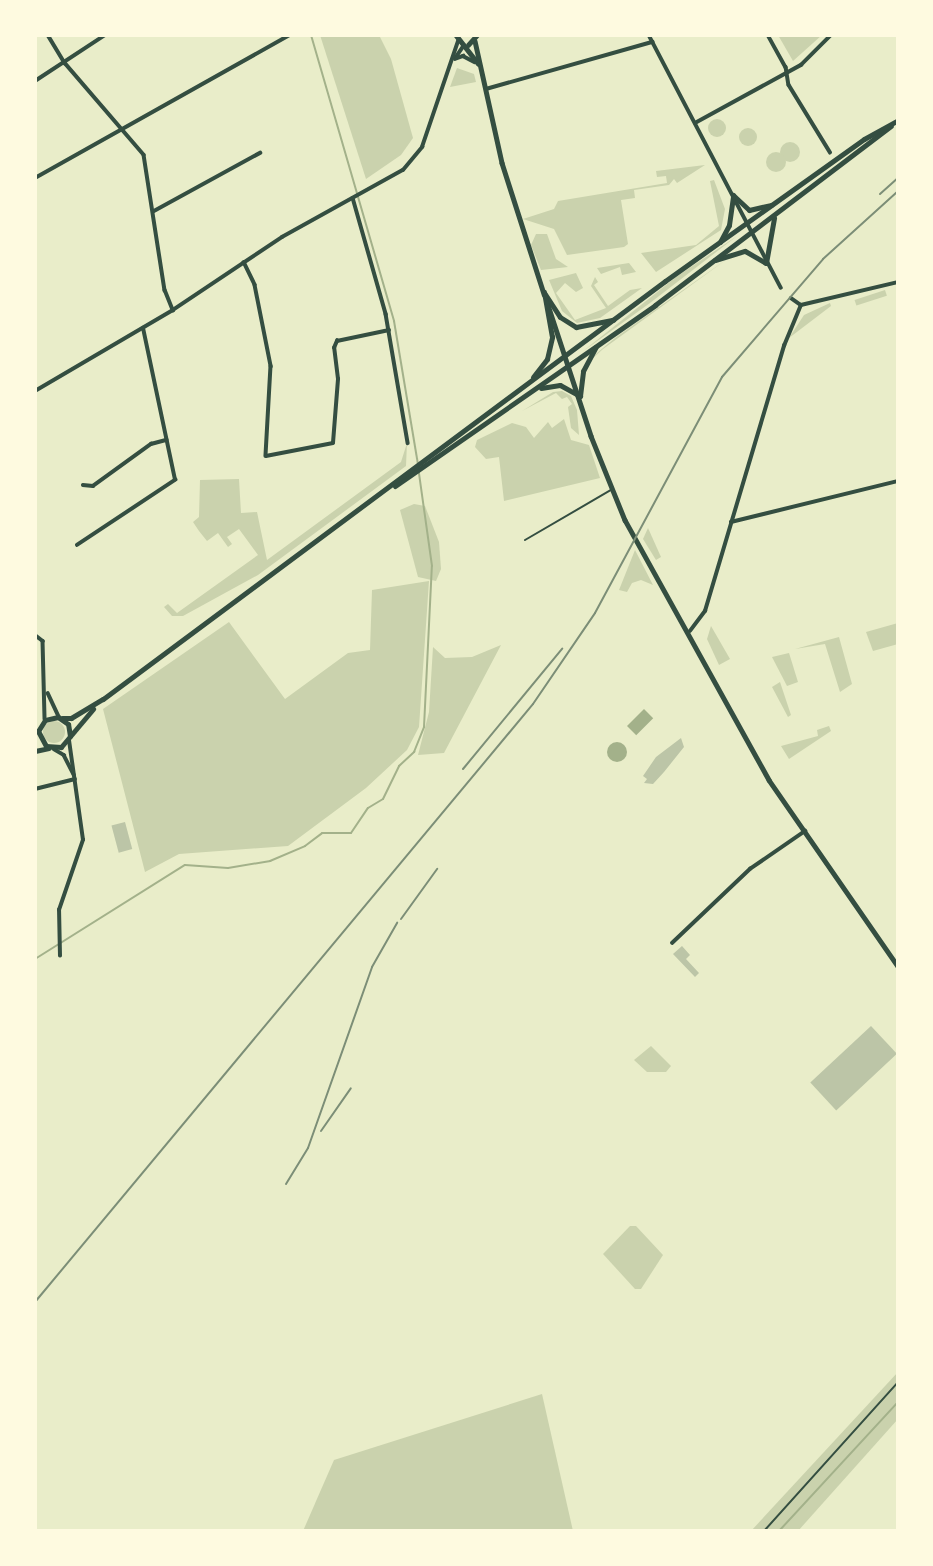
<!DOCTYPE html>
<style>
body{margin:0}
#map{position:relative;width:933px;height:1566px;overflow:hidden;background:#e9edc9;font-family:"Alegreya Sans",sans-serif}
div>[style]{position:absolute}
.green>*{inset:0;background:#cad2ad;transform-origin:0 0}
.round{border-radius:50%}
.water>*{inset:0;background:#a3b18a;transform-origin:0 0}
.stream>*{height:2px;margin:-1px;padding:0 1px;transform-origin:1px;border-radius:1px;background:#a3b18a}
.building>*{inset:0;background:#bcc5a7;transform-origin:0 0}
.service>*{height:2px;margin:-1px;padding:0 1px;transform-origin:1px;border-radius:1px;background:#344e41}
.minor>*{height:3.5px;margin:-1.75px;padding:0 1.75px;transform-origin:1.75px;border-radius:1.75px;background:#344e41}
.tertiary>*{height:4.5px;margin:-2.25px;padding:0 2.25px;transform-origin:2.25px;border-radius:2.25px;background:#344e41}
.primary>*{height:5px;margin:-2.5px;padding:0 2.5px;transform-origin:2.5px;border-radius:2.5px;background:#344e41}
.rail>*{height:2px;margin:-1px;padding:0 1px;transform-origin:1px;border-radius:1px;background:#7c8e77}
span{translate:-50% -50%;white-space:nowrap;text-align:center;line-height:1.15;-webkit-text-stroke:7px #fefae0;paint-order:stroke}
.frame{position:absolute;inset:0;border:37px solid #fefae0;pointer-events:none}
</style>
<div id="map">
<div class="green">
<i style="clip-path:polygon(320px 35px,379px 35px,391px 59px,413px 138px,401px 155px,366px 179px)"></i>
<i style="clip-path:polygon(778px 35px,822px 35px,793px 61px)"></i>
<i style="clip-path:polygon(457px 68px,474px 74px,476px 82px,450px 87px)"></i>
<i class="round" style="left:708px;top:119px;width:18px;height:18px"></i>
<i class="round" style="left:739px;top:128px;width:18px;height:18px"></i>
<i class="round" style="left:780px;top:142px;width:20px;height:20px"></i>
<i class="round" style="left:766px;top:152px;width:20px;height:20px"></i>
<i style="clip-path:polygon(705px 165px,677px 183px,674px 179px,669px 185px,634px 190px,635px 198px,621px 200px,628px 244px,624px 247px,567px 255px,554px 229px,523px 219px,554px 209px,558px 201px,667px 183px,666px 176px,657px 177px,656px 171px)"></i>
<i style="clip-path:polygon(714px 180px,725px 209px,721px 230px,656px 272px,641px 253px,696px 245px,719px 226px,710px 181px)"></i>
<i style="clip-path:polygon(536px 234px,547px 234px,556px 259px,568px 267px,541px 270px,531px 245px)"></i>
<i style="clip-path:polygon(737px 236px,650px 303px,582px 352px,676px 277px)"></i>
<i style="clip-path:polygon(730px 257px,603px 349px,591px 360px,597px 353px,615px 338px)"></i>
<i style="clip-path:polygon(629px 263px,636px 272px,622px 275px,620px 267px,601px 274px,597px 268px)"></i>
<i style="clip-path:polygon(576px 273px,583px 288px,576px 292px,565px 283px,556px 293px,575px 320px,606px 308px,591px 286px,595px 277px,598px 282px,594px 285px,608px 306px,630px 290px,642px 288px,600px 318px,577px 323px,562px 311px,549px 280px)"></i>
<i style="left:885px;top:290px;width:6px;height:32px;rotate:72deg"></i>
<i style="clip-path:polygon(830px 303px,831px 306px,789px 338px,804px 315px)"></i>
<i style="clip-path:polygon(562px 391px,571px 396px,577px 410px,579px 435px,571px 428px,568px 407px,572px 404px,567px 397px,562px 399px,556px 393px,522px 411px,553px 392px)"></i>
<i style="clip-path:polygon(564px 419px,571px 440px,589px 445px,600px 478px,504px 501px,499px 457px,486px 459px,475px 447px,477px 440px,512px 423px,526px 427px,534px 438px,548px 422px,552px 428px)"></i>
<i style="clip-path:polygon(407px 443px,406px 466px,258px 575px,183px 616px,172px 616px,164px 607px,168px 604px,177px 613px,258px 555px,239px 529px,227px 537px,232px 544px,228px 547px,218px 533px,207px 541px,199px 531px,193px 522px,199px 517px,200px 480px,239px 479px,241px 513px,257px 512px,267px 560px,401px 462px)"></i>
<i style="clip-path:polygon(414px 504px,425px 506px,439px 542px,441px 569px,436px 581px,418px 577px,400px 510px)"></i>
<i style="clip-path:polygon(648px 528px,661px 557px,656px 560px,643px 539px)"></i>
<i style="clip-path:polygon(635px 550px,653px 585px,641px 580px,632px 583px,627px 592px,619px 590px)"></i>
<i style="clip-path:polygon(429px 581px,419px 727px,407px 750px,366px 788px,288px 846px,179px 854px,145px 872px,103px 709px,229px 622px,285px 699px,348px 653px,370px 650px,372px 590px)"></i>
<i style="clip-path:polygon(898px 623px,898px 644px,873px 651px,866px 632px)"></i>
<i style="clip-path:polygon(711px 626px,730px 659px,719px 665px,707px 639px)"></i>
<i style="clip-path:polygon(839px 637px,852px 684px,840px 692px,825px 644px,795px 649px)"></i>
<i style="clip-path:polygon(501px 645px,444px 753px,418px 755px,429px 712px,433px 647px,445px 658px,472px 657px)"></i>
<i style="clip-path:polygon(789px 653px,798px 682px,787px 686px,772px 657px)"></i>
<i style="clip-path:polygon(780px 682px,791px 715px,788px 717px,772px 687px)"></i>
<i class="round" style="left:43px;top:721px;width:22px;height:22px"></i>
<i style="clip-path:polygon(829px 726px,831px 731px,789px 759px,781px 746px,818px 736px,817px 730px)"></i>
<i style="clip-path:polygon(651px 1046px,671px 1066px,666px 1072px,647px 1072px,634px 1060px)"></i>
<i style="clip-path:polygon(630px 1226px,636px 1226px,663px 1255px,641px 1289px,635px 1289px,603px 1254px)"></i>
<i style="clip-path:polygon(898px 1372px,898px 1419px,798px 1531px,751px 1531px)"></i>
<i style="clip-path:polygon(542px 1394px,573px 1531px,303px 1531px,334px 1460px)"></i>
</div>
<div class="water">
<i style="left:644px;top:709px;width:13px;height:24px;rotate:45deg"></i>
<i class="round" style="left:607px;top:742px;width:20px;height:20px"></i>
</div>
<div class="stream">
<i style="left:311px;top:35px;width:298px;rotate:73.8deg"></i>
<i style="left:394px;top:321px;width:145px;rotate:80.5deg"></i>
<i style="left:35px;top:959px;width:177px;rotate:-32.1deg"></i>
<i style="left:185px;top:865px;width:43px;rotate:4deg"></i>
<i style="left:228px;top:868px;width:43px;rotate:-9.5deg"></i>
<i style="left:270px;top:861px;width:38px;rotate:-23deg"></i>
<i style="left:305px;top:846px;width:21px;rotate:-37deg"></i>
<i style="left:322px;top:833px;width:29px"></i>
<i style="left:351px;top:833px;width:30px;rotate:-56deg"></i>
<i style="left:368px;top:808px;width:17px;rotate:-31deg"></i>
<i style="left:383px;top:799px;width:37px;rotate:-64deg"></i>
<i style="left:399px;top:766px;width:21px;rotate:-43deg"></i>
<i style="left:414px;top:752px;width:27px;rotate:-68deg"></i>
<i style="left:424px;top:727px;width:161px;rotate:-87.2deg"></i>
<i style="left:432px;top:566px;width:94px;rotate:-98deg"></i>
<i style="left:779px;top:1531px;width:176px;rotate:-47.3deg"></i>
</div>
<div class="building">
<i style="clip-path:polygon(681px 738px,684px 747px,664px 772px,653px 784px,644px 783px,647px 779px,643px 776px,656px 757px)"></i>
<i style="left:125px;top:822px;width:28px;height:14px;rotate:75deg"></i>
<i style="clip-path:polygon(682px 946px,690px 955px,686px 959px,699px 973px,695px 977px,673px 954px)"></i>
<i style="left:871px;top:1026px;width:38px;height:83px;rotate:47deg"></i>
</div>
<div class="service">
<i style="left:525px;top:540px;width:99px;rotate:-30.2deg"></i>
<i style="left:764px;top:1531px;width:200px;rotate:-48deg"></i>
</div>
<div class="minor">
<i style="left:48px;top:35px;width:33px;rotate:59deg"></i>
<i style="left:65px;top:63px;width:121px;rotate:49.3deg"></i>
<i style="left:144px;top:155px;width:137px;rotate:81.2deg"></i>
<i style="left:165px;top:290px;width:22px;rotate:68deg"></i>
<i style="left:649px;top:35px;width:285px;rotate:62.4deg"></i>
<i style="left:768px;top:35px;width:37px;rotate:61deg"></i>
<i style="left:786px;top:67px;width:18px;rotate:81deg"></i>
<i style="left:789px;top:85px;width:79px;rotate:58.5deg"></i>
<i style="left:456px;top:57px;width:14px;rotate:-56deg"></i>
<i style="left:455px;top:59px;width:9px;rotate:-21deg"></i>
<i style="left:463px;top:56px;width:13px;rotate:27deg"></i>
<i style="left:35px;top:81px;width:84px;rotate:-33.3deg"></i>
<i style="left:486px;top:89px;width:173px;rotate:-15.8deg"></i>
<i style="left:695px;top:123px;width:121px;rotate:-28.7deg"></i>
<i style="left:801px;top:65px;width:42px;rotate:-45deg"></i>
<i style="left:35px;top:178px;width:292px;rotate:-29.3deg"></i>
<i style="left:353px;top:198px;width:121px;rotate:74.1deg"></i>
<i style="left:386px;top:314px;width:131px;rotate:80.3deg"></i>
<i style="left:154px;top:211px;width:121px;rotate:-28.7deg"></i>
<i style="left:244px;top:262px;width:25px;rotate:64deg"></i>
<i style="left:255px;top:285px;width:83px;rotate:78.8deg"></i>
<i style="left:271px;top:366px;width:90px;rotate:93.2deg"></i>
<i style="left:266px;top:456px;width:68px;rotate:-11deg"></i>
<i style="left:333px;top:443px;width:64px;rotate:-85.5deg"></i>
<i style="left:338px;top:379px;width:31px;rotate:-97deg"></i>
<i style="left:334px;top:348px;width:8px;rotate:-67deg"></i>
<i style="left:337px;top:341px;width:53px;rotate:-11.9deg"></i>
<i style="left:791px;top:298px;width:12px;rotate:35deg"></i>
<i style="left:801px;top:305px;width:100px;rotate:-13.3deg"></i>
<i style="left:35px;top:391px;width:160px;rotate:-30.4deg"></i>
<i style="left:173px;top:310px;width:131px;rotate:-33.8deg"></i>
<i style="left:282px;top:237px;width:138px;rotate:-29deg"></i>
<i style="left:403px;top:170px;width:30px;rotate:-50deg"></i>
<i style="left:422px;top:147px;width:112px;rotate:-71.2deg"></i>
<i style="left:83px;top:485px;width:10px;rotate:6deg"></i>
<i style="left:93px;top:486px;width:72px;rotate:-35.9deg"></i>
<i style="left:151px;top:444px;width:16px;rotate:-15deg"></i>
<i style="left:731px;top:522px;width:172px;rotate:-13.8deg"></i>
<i style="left:77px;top:545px;width:118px;rotate:-33.6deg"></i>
<i style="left:175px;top:480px;width:155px;rotate:-101.9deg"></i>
<i style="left:690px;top:631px;width:25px;rotate:-53deg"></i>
<i style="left:705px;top:611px;width:277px;rotate:-73.4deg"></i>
<i style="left:784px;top:346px;width:44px;rotate:-67.5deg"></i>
<i style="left:35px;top:635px;width:10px;rotate:37deg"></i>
<i style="left:43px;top:641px;width:78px;rotate:88.5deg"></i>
<i style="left:48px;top:693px;width:26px;rotate:65deg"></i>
<i style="left:54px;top:749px;width:12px;rotate:31deg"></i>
<i style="left:64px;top:755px;width:22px;rotate:63deg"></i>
<i style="left:35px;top:789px;width:41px;rotate:-14deg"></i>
<i style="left:672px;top:943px;width:108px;rotate:-43.5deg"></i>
<i style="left:750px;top:869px;width:67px;rotate:-34.6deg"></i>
<i style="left:60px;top:956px;width:46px;rotate:-91.2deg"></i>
<i style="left:59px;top:910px;width:74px;rotate:-71.1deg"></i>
<i style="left:83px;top:840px;width:100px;rotate:-98deg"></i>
</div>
<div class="tertiary">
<i style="left:456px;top:35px;width:36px;rotate:52deg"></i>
<i style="left:475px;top:41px;width:125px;rotate:77.5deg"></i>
<i style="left:502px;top:163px;width:138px;rotate:72.2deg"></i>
<i style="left:468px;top:45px;width:13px;rotate:-48deg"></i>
<i style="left:548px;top:305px;width:138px;rotate:71.8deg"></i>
<i style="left:591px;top:436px;width:91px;rotate:68deg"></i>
<i style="left:625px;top:520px;width:297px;rotate:61deg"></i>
<i style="left:769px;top:780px;width:226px;rotate:55.3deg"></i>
</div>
<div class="primary">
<i style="left:733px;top:195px;width:22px;rotate:43deg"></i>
<i style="left:749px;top:210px;width:23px;rotate:-13deg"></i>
<i style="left:720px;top:242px;width:19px;rotate:-62deg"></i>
<i style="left:729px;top:225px;width:30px;rotate:-82deg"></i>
<i style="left:715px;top:260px;width:31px;rotate:-17deg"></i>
<i style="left:745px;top:251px;width:24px;rotate:30deg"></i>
<i style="left:766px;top:263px;width:46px;rotate:-79.9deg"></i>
<i style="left:545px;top:294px;width:27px;rotate:57deg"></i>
<i style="left:560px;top:317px;width:19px;rotate:32deg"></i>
<i style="left:576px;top:327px;width:38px;rotate:-11deg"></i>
<i style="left:533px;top:377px;width:23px;rotate:-52deg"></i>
<i style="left:547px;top:359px;width:23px;rotate:-77deg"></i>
<i style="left:552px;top:337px;width:46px;rotate:-100.1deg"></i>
<i style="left:541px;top:388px;width:19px;rotate:-9deg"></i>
<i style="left:560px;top:385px;width:23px;rotate:29deg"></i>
<i style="left:580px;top:396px;width:25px;rotate:-83deg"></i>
<i style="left:583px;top:371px;width:27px;rotate:-62deg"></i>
<i style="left:395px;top:486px;width:317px;rotate:-34.8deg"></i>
<i style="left:655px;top:305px;width:296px;rotate:-37.2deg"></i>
<i style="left:62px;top:718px;width:9px"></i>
<i style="left:71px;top:718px;width:37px;rotate:-31deg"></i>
<i style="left:103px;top:699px;width:700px;rotate:-36.64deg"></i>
<i style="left:665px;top:281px;width:244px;rotate:-35.5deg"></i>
<i style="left:864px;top:139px;width:39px;rotate:-29deg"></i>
<i style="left:70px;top:736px;width:12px;rotate:-99deg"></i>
<i style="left:68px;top:724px;width:12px;rotate:-145deg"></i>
<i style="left:58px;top:717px;width:13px;rotate:167deg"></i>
<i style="left:45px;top:720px;width:13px;rotate:122deg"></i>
<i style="left:38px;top:731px;width:17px;rotate:62deg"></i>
<i style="left:46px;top:746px;width:15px;rotate:4deg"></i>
<i style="left:61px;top:747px;width:50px;rotate:-49.9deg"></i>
<i style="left:35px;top:751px;width:14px;rotate:-12deg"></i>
</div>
<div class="rail">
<i style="left:880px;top:194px;width:24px;rotate:-42deg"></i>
<i style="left:463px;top:769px;width:156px;rotate:-50.5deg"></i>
<i style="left:401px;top:919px;width:62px;rotate:-54.2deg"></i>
<i style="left:321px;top:1131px;width:52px;rotate:-55.1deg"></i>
<i style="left:286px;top:1184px;width:42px;rotate:-58.6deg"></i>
<i style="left:308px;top:1148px;width:192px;rotate:-70.5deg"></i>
<i style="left:372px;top:967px;width:51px;rotate:-60.4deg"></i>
<i style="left:35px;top:1302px;width:778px;rotate:-50.21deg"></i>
<i style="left:533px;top:704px;width:110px;rotate:-55.7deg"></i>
<i style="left:595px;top:613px;width:268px;rotate:-61.7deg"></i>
<i style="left:722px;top:377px;width:155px;rotate:-49.4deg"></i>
<i style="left:823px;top:259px;width:101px;rotate:-42.2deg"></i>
</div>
<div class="frame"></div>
</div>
